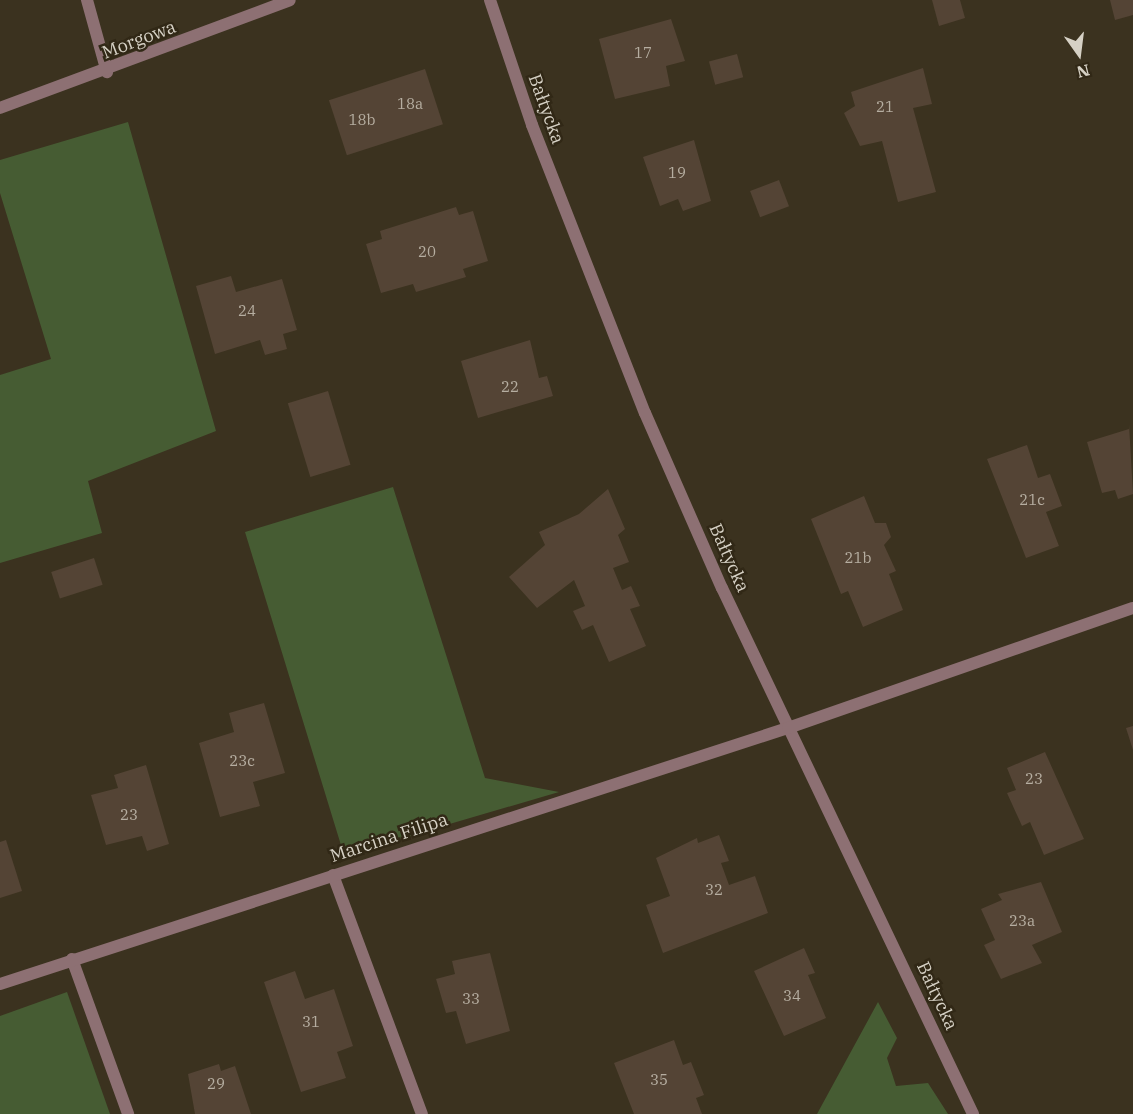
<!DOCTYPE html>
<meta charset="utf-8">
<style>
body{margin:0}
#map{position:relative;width:1133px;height:1114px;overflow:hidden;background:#3b321f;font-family:"IBM Plex Serif",serif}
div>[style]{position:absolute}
.green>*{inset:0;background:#465c33}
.building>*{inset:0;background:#544435;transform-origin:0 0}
.lane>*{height:12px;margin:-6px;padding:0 6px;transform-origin:6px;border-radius:6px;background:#8d7073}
.street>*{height:12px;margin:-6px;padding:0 6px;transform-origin:6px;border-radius:6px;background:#8d7073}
span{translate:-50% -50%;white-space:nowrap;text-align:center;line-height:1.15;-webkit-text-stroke:5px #312816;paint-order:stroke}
.number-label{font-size:15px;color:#b6aea1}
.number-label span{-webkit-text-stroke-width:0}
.street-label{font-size:18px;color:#d6d1c5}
.north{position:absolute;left:1049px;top:24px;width:60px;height:60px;-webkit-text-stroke:4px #312816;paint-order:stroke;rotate:166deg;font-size:16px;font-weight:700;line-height:24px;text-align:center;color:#d6d1c5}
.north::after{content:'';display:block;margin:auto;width:21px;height:27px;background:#d6d1c5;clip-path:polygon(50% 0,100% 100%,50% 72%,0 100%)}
</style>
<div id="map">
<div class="green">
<i style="clip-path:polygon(128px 122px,216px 431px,88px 481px,102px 533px,0 563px,0 375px,51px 359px,0 193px,0 160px)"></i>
<i style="clip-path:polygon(393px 487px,485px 778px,559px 792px,344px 855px,245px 532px)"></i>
<i style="clip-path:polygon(67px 992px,110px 1114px,0 1114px,0 1016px)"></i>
<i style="clip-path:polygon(878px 1002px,897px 1038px,887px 1058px,896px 1086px,928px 1083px,948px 1114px,817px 1114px)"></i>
</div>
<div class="building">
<i style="clip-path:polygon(932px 0,960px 0,965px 18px,939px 26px)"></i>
<i style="clip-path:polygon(1110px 0,1133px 0,1133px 15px,1115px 20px)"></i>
<i style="clip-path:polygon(671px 19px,685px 61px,666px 66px,670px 86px,615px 99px,599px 39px)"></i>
<i style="left:737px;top:54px;width:24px;height:29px;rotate:75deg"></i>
<i style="clip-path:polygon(923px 68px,932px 104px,913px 108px,936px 192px,898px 202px,882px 141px,860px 146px,844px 113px,855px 106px,851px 92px)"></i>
<i style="left:425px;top:69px;width:58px;height:101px;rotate:72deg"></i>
<i style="clip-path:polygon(694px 140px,711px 201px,683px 211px,678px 199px,660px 206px,643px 157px)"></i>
<i style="left:779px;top:180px;width:28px;height:31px;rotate:69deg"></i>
<i style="clip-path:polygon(456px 207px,459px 215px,473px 211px,488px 261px,463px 269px,466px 277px,416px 292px,413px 284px,381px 293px,366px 244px,382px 239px,380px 231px)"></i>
<i style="clip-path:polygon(231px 276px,236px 292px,282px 279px,297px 330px,283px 334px,287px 349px,265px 355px,260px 340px,215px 354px,196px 286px)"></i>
<i style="clip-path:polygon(530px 340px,539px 378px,547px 376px,553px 396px,478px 418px,461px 361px)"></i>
<i style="left:328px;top:391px;width:77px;height:42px;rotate:73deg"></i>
<i style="clip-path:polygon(1129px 424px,1133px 494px,1118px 499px,1115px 490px,1102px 493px,1087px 442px,1129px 429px)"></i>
<i style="clip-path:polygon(1027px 445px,1038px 478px,1050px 474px,1062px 506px,1046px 512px,1059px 546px,1026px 558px,987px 459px)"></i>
<i style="clip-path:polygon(608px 489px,625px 529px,618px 535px,629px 562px,613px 568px,622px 590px,631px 586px,640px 606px,630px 609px,646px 646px,609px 662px,593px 625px,582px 630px,573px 611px,585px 606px,574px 580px,537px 608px,509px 577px,545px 545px,539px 532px,579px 514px)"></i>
<i style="clip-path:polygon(864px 496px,875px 523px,886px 523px,891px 537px,884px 545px,896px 571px,889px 574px,903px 610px,863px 627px,848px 591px,841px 594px,811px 519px)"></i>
<i style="left:94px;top:558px;width:28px;height:45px;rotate:72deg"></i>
<i style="clip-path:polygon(264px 703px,285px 773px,253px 782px,260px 806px,220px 817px,199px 743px,234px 732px,229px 713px)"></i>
<i style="clip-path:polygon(1133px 726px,1133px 750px,1126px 728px)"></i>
<i style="clip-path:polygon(1045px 752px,1084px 839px,1044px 855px,1030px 822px,1022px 826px,1007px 793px,1016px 790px,1007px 768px)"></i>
<i style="clip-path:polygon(146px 765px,169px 844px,147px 851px,142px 836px,106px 845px,91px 795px,118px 788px,114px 775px)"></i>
<i style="clip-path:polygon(719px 835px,729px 861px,721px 863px,729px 885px,755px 876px,768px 913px,663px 953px,646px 905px,670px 896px,656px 858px,697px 838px,698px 843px)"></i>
<i style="clip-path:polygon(6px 840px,22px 891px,0 898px,0 842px)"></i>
<i style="clip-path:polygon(1041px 882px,1062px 932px,1032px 945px,1042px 963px,1001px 979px,984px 945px,995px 940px,981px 909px,1002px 900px,998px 894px)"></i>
<i style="clip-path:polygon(804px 948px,815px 973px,808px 975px,826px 1018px,784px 1036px,754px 971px)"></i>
<i style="clip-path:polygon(490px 953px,510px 1031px,466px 1044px,456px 1011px,446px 1013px,436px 979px,455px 974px,452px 961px)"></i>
<i style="clip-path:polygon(295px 971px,305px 999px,334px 989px,353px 1046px,337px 1052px,346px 1078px,301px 1092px,264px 982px)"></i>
<i style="clip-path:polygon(674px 1040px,683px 1065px,691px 1062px,704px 1095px,696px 1098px,702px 1114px,634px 1114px,614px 1063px)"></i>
<i style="clip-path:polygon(219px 1064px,221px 1071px,235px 1066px,251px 1114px,195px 1114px,188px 1074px)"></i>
</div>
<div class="lane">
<i style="left:333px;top:875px;width:255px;rotate:69.6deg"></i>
<i style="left:72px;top:959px;width:165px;rotate:70.1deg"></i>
</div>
<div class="street">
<i style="left:87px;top:0;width:75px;rotate:74.5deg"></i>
<i style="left:490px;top:0;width:132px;rotate:71.4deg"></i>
<i style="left:532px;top:125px;width:309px;rotate:68.6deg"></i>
<i style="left:645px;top:413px;width:191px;rotate:66.3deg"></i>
<i style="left:722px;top:588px;width:583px;rotate:64.49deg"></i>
<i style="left:0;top:108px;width:309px;rotate:-20.4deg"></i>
<i style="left:0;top:984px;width:829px;rotate:-18deg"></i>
<i style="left:788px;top:728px;width:365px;rotate:-19.2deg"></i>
</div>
<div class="number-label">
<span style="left:643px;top:53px">17</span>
<span style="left:410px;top:104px">18a</span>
<span style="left:885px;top:107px">21</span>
<span style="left:362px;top:120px">18b</span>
<span style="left:677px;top:173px">19</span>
<span style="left:427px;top:252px">20</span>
<span style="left:247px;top:311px">24</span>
<span style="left:510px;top:387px">22</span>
<span style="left:1032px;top:500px">21c</span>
<span style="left:858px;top:558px">21b</span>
<span style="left:242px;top:761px">23c</span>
<span style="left:1034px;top:779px">23</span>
<span style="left:129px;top:815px">23</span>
<span style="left:714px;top:890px">32</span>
<span style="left:1022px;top:921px">23a</span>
<span style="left:792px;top:996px">34</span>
<span style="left:471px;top:999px">33</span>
<span style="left:311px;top:1022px">31</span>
<span style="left:659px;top:1080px">35</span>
<span style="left:216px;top:1084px">29</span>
</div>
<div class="street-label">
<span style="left:139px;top:40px;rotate:-21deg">Morgowa</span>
<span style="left:546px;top:109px;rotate:70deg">Bałtycka</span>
<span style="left:729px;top:558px;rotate:66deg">Bałtycka</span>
<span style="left:389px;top:838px;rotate:-18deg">Marcina Filipa</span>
<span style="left:937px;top:996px;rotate:65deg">Bałtycka</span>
</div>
<div class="north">N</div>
</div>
